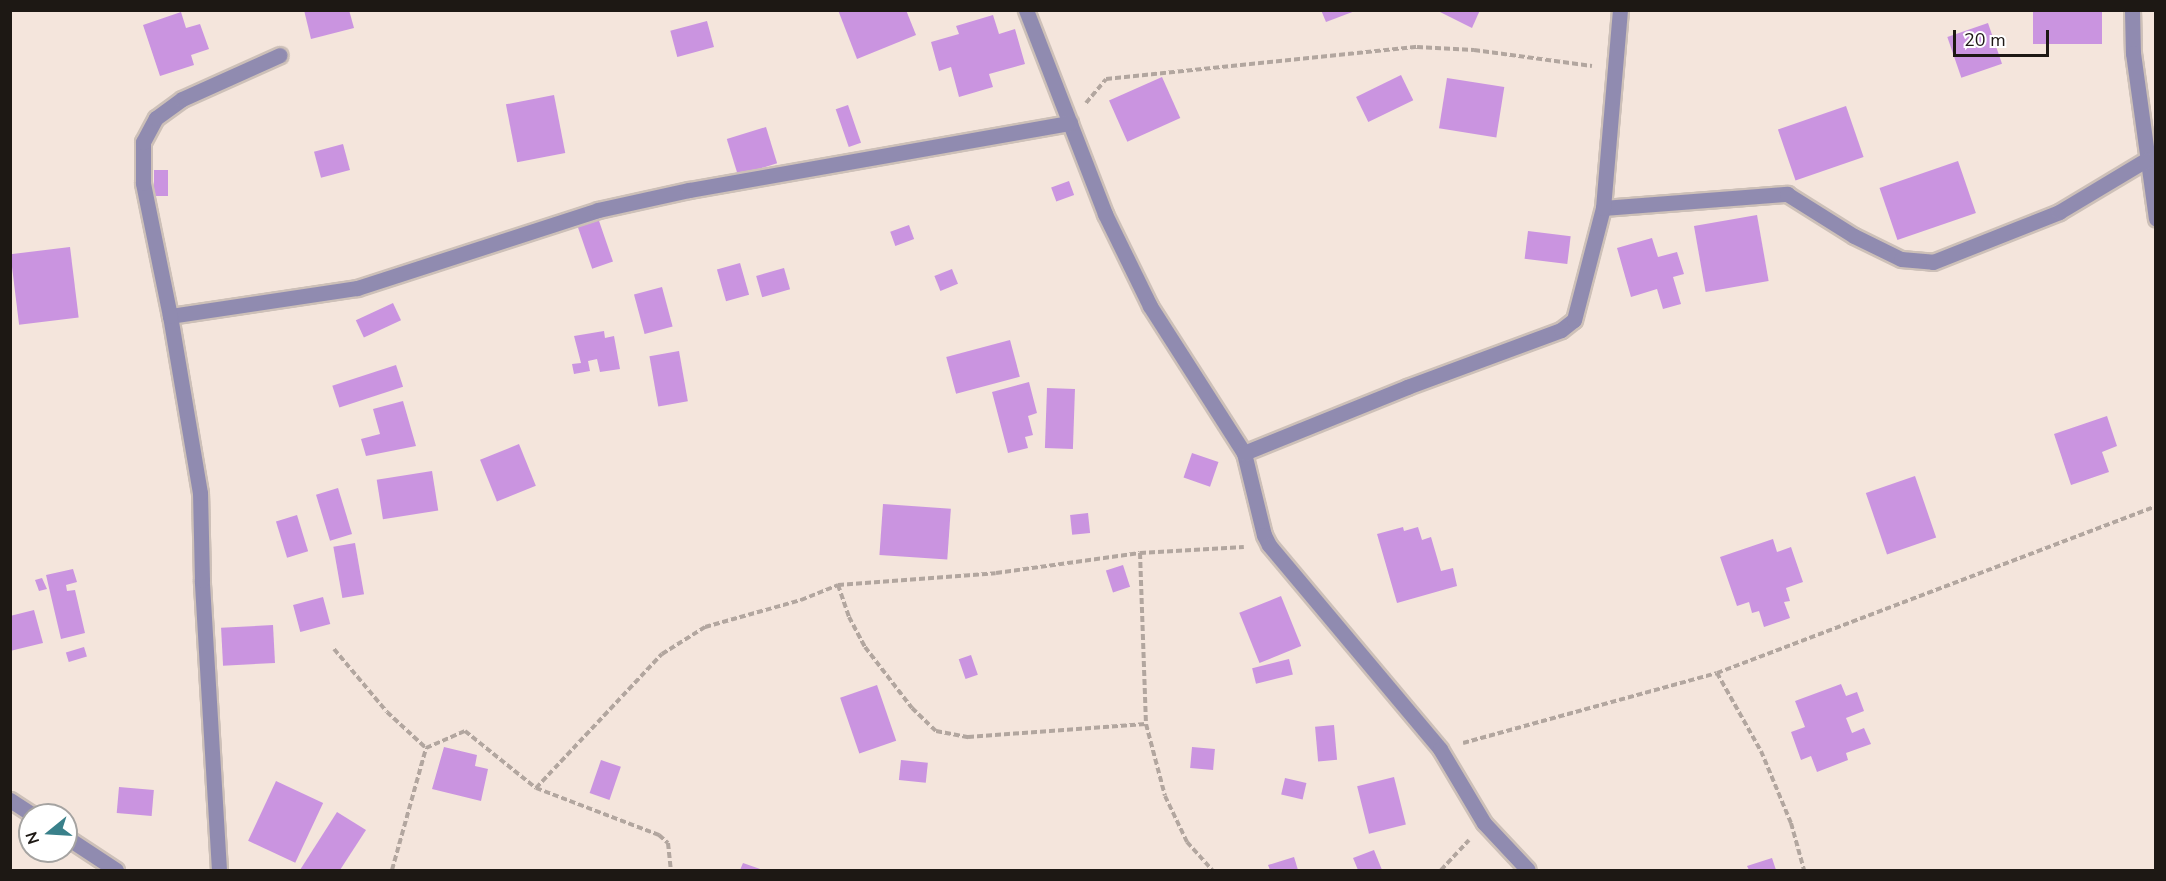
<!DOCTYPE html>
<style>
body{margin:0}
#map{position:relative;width:2166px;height:881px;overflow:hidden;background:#f4e5dc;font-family:"Nunito Sans",sans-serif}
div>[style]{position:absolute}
.building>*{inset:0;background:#ca94e0;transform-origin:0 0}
.path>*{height:4px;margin-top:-2px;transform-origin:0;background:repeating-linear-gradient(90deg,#b2a69f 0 6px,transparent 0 9px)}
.roads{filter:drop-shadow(2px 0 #cdc0b8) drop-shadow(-2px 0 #cdc0b8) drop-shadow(0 2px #cdc0b8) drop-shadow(0 -2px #cdc0b8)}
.minor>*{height:15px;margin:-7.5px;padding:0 7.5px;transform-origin:7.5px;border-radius:7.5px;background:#908bb0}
span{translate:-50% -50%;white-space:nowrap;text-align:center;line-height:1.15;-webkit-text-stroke:4.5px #fff;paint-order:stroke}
.frame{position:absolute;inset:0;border:12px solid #1d1814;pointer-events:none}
.north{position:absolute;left:18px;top:803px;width:60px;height:60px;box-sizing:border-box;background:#fff;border:2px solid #a5a3a1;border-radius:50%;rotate:252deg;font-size:16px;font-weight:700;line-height:24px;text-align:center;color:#1d1814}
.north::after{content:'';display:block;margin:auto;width:21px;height:27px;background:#39808a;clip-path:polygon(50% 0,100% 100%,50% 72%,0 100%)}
.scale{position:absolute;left:1953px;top:30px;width:96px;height:27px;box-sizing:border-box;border:3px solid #1d1814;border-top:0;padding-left:8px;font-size:18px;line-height:21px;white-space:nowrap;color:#1d1814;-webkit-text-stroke:4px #fff;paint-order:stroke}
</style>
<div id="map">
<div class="building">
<i style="clip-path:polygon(304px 10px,349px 10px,354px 28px,311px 39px)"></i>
<i style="clip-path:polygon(838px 10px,906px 10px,916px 35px,857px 59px)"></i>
<i style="clip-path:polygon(1321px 10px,1355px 10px,1355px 11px,1326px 22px)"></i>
<i style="clip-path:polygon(1436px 10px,1480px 10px,1472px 28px)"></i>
<i style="left:2033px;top:10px;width:69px;height:34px"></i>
<i style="clip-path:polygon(181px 12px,186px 28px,200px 24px,209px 49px,191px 55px,194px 65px,160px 76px,143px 25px)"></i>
<i style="clip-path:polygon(993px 15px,999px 34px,1015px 29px,1025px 64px,989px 74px,993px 87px,959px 97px,951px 67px,939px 71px,931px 42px,959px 34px,956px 26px)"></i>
<i style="left:707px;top:21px;width:27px;height:38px;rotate:75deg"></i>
<i style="left:1988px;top:23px;width:43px;height:43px;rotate:71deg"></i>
<i style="left:1401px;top:75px;width:28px;height:50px;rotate:64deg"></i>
<i style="left:1162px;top:77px;width:45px;height:58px;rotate:66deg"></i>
<i style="left:1447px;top:78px;width:58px;height:51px;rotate:9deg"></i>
<i style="left:554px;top:95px;width:59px;height:49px;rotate:79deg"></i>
<i style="left:848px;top:105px;width:40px;height:13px;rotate:71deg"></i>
<i style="left:1846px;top:106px;width:54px;height:72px;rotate:71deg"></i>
<i style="left:766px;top:127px;width:38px;height:41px;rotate:73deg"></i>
<i style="left:343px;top:144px;width:27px;height:30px;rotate:75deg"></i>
<i style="left:1958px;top:161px;width:55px;height:83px;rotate:71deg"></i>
<i style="left:154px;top:170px;width:14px;height:26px"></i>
<i style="left:1069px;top:181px;width:15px;height:19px;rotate:70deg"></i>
<i style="left:1757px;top:215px;width:67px;height:64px;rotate:80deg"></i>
<i style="left:598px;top:218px;width:46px;height:22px;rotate:71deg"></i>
<i style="left:909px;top:225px;width:15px;height:20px;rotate:70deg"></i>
<i style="left:1528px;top:231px;width:43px;height:28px;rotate:7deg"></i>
<i style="clip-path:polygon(1652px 238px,1658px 257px,1677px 252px,1684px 274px,1673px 277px,1681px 304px,1663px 309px,1657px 289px,1631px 297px,1617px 248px)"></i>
<i style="left:70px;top:247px;width:71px;height:60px;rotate:83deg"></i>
<i style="left:740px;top:263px;width:33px;height:24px;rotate:74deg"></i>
<i style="left:784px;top:268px;width:22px;height:29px;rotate:74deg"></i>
<i style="left:952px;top:269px;width:16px;height:19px;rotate:68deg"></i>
<i style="left:662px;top:287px;width:41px;height:29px;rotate:75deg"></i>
<i style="left:393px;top:303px;width:19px;height:41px;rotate:65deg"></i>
<i style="clip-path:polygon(604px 331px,605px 338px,614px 336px,620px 369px,600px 372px,597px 359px,588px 361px,590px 371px,574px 374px,572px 364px,581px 363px,574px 336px)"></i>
<i style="left:1010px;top:340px;width:38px;height:66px;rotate:75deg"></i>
<i style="left:679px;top:351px;width:51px;height:30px;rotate:80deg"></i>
<i style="left:396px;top:365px;width:23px;height:67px;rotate:72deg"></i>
<i style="clip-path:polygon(1029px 382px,1037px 413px,1028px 416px,1033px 435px,1025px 437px,1028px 448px,1008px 453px,992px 392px)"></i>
<i style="left:1047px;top:388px;width:28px;height:60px;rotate:2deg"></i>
<i style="clip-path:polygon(403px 401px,416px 446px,366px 456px,361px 439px,380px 434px,373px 409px)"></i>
<i style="clip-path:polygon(2107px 416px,2117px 446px,2102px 452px,2109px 472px,2071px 485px,2054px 434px)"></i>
<i style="left:519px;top:444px;width:45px;height:42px;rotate:68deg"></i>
<i style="left:1192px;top:453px;width:28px;height:26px;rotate:19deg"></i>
<i style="left:432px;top:471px;width:40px;height:56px;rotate:81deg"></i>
<i style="left:1915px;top:476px;width:65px;height:52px;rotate:71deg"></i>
<i style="left:338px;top:488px;width:48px;height:23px;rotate:73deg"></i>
<i style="left:883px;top:504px;width:68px;height:51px;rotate:4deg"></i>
<i style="left:1088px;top:513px;width:20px;height:18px;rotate:84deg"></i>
<i style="left:297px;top:515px;width:38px;height:22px;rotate:73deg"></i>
<i style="clip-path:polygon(1403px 527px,1404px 531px,1418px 527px,1422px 540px,1431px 537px,1441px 571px,1453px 568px,1457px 586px,1397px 603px,1377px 534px)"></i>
<i style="clip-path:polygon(1773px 539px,1777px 552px,1791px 547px,1803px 582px,1786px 588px,1790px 601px,1784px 602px,1790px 618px,1764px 627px,1759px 611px,1752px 613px,1749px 602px,1737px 606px,1720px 557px)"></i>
<i style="left:355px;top:543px;width:52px;height:22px;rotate:80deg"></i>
<i style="left:1123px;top:565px;width:23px;height:18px;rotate:72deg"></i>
<i style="clip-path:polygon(73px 569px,77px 582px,66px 585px,67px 591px,75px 590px,85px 633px,61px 639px,46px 575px)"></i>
<i style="clip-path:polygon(42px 578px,47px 589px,39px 591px,35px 580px)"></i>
<i style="left:1281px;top:596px;width:54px;height:45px;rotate:68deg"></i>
<i style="left:323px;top:597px;width:28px;height:31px;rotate:75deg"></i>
<i style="clip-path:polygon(34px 610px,43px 643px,10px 651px,10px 616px)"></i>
<i style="left:273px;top:625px;width:38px;height:52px;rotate:87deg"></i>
<i style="left:84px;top:647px;width:10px;height:19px;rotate:73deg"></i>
<i style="left:971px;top:655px;width:21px;height:13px;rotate:71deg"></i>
<i style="left:1289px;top:659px;width:16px;height:38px;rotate:76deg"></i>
<i style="clip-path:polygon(1841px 684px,1846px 696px,1857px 692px,1864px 711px,1846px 718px,1852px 733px,1864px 728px,1871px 744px,1846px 753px,1848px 760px,1817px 772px,1811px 756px,1801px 760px,1791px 732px,1805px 727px,1795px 701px)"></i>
<i style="left:877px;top:685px;width:59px;height:39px;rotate:71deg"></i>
<i style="left:1334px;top:725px;width:35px;height:19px;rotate:85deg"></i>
<i style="clip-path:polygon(444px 747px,477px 755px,475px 766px,488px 769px,481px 801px,432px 789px)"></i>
<i style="left:1192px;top:747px;width:23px;height:21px;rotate:5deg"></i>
<i style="left:601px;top:760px;width:21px;height:35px;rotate:19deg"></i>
<i style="left:901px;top:760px;width:27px;height:20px;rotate:6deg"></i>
<i style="left:1394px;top:777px;width:49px;height:38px;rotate:76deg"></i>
<i style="left:1285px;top:778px;width:22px;height:17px;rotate:13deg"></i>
<i style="left:276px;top:781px;width:52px;height:66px;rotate:25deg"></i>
<i style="left:119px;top:787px;width:35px;height:26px;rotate:5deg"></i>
<i style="clip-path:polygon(337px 812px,366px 830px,340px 870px,300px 870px)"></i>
<i style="clip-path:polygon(1374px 850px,1382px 870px,1358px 870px,1353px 858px)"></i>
<i style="clip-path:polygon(1294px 857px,1298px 870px,1270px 870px,1268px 865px)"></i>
<i style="clip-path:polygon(1772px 858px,1776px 870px,1749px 870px,1747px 866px)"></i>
<i style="clip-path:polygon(743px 863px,763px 870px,740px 870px)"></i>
</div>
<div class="path">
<i style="left:1086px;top:103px;width:31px;rotate:-50deg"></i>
<i style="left:1106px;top:79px;width:313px;rotate:-5.9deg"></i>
<i style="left:1417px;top:47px;width:57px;rotate:3deg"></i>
<i style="left:1474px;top:50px;width:119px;rotate:7.7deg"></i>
<i style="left:1140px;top:553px;width:171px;rotate:88deg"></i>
<i style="left:1146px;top:724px;width:74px;rotate:75.2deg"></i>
<i style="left:1165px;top:796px;width:51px;rotate:64.4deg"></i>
<i style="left:1187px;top:842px;width:38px;rotate:48deg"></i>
<i style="left:838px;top:585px;width:34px;rotate:71deg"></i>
<i style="left:849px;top:617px;width:34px;rotate:62deg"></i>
<i style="left:865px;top:647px;width:77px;rotate:52.4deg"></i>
<i style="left:912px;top:708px;width:33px;rotate:44deg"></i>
<i style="left:936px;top:731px;width:33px;rotate:11deg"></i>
<i style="left:968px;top:737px;width:178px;rotate:-4.2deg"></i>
<i style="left:334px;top:649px;width:82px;rotate:49.9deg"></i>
<i style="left:387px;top:712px;width:53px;rotate:42.7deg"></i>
<i style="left:426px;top:748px;width:43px;rotate:-23.6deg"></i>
<i style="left:465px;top:731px;width:91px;rotate:38.8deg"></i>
<i style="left:536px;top:788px;width:132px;rotate:20.9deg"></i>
<i style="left:659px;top:835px;width:12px;rotate:42deg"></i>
<i style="left:668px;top:843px;width:27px;rotate:84deg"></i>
<i style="left:1717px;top:673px;width:90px;rotate:60.6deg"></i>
<i style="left:1761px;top:751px;width:78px;rotate:67.4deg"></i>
<i style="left:1791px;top:823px;width:49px;rotate:74.5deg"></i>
<i style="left:1463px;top:743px;width:263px;rotate:-15.4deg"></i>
<i style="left:1717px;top:673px;width:470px;rotate:-20.8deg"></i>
<i style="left:536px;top:788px;width:184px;rotate:-46.8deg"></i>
<i style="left:662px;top:654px;width:51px;rotate:-32.1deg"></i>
<i style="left:705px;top:627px;width:100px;rotate:-15.7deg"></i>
<i style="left:801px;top:600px;width:40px;rotate:-22deg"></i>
<i style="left:838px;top:585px;width:158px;rotate:-4.3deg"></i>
<i style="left:996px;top:573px;width:145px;rotate:-7.9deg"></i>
<i style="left:1140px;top:553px;width:104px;rotate:-3.3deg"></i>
<i style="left:392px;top:870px;width:127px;rotate:-74.4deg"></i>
<i style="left:1441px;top:870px;width:41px;rotate:-47deg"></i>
</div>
<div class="roads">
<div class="minor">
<i style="left:1026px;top:10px;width:219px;rotate:68.8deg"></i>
<i style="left:1105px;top:214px;width:102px;rotate:63.9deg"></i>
<i style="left:1150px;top:306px;width:174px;rotate:57.4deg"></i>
<i style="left:1244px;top:453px;width:84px;rotate:76.3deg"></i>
<i style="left:1264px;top:535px;width:11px;rotate:63deg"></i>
<i style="left:1269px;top:545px;width:266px;rotate:50deg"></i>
<i style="left:1440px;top:749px;width:86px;rotate:59.3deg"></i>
<i style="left:1484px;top:823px;width:64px;rotate:46.9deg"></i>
<i style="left:2132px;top:10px;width:43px;rotate:88.7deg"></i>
<i style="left:2133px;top:53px;width:167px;rotate:82.1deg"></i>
<i style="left:1603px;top:208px;width:185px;rotate:-4.4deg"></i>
<i style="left:1787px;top:194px;width:79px;rotate:32.1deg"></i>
<i style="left:1854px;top:236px;width:52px;rotate:26.1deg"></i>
<i style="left:1901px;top:259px;width:32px;rotate:5deg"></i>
<i style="left:1933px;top:262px;width:136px;rotate:-21.6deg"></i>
<i style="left:2059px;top:212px;width:101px;rotate:-30.9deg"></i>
<i style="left:170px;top:316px;width:189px;rotate:-8.5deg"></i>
<i style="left:357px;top:288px;width:253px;rotate:-17.9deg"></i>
<i style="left:598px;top:210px;width:93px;rotate:-12.4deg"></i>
<i style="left:689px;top:190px;width:387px;rotate:-10deg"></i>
<i style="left:1244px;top:453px;width:176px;rotate:-22deg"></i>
<i style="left:1407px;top:387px;width:164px;rotate:-20.3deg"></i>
<i style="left:1561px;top:330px;width:16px;rotate:-38deg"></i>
<i style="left:1574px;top:320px;width:116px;rotate:-75.5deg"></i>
<i style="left:1603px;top:208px;width:199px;rotate:-85.1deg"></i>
<i style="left:10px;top:800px;width:27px;rotate:33deg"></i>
<i style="left:66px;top:837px;width:60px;rotate:33.4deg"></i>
<i style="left:219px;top:870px;width:290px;rotate:-93.4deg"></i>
<i style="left:202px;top:580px;width:87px;rotate:-91.3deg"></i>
<i style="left:200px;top:493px;width:180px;rotate:-99.6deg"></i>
<i style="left:170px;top:316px;width:136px;rotate:-101.5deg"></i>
<i style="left:143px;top:183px;width:41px;rotate:-90deg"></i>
<i style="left:143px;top:142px;width:27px;rotate:-62deg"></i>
<i style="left:156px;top:118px;width:32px;rotate:-36deg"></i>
<i style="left:182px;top:99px;width:107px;rotate:-24.2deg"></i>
</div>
</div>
<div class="frame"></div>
<div class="north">N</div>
<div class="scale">20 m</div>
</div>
